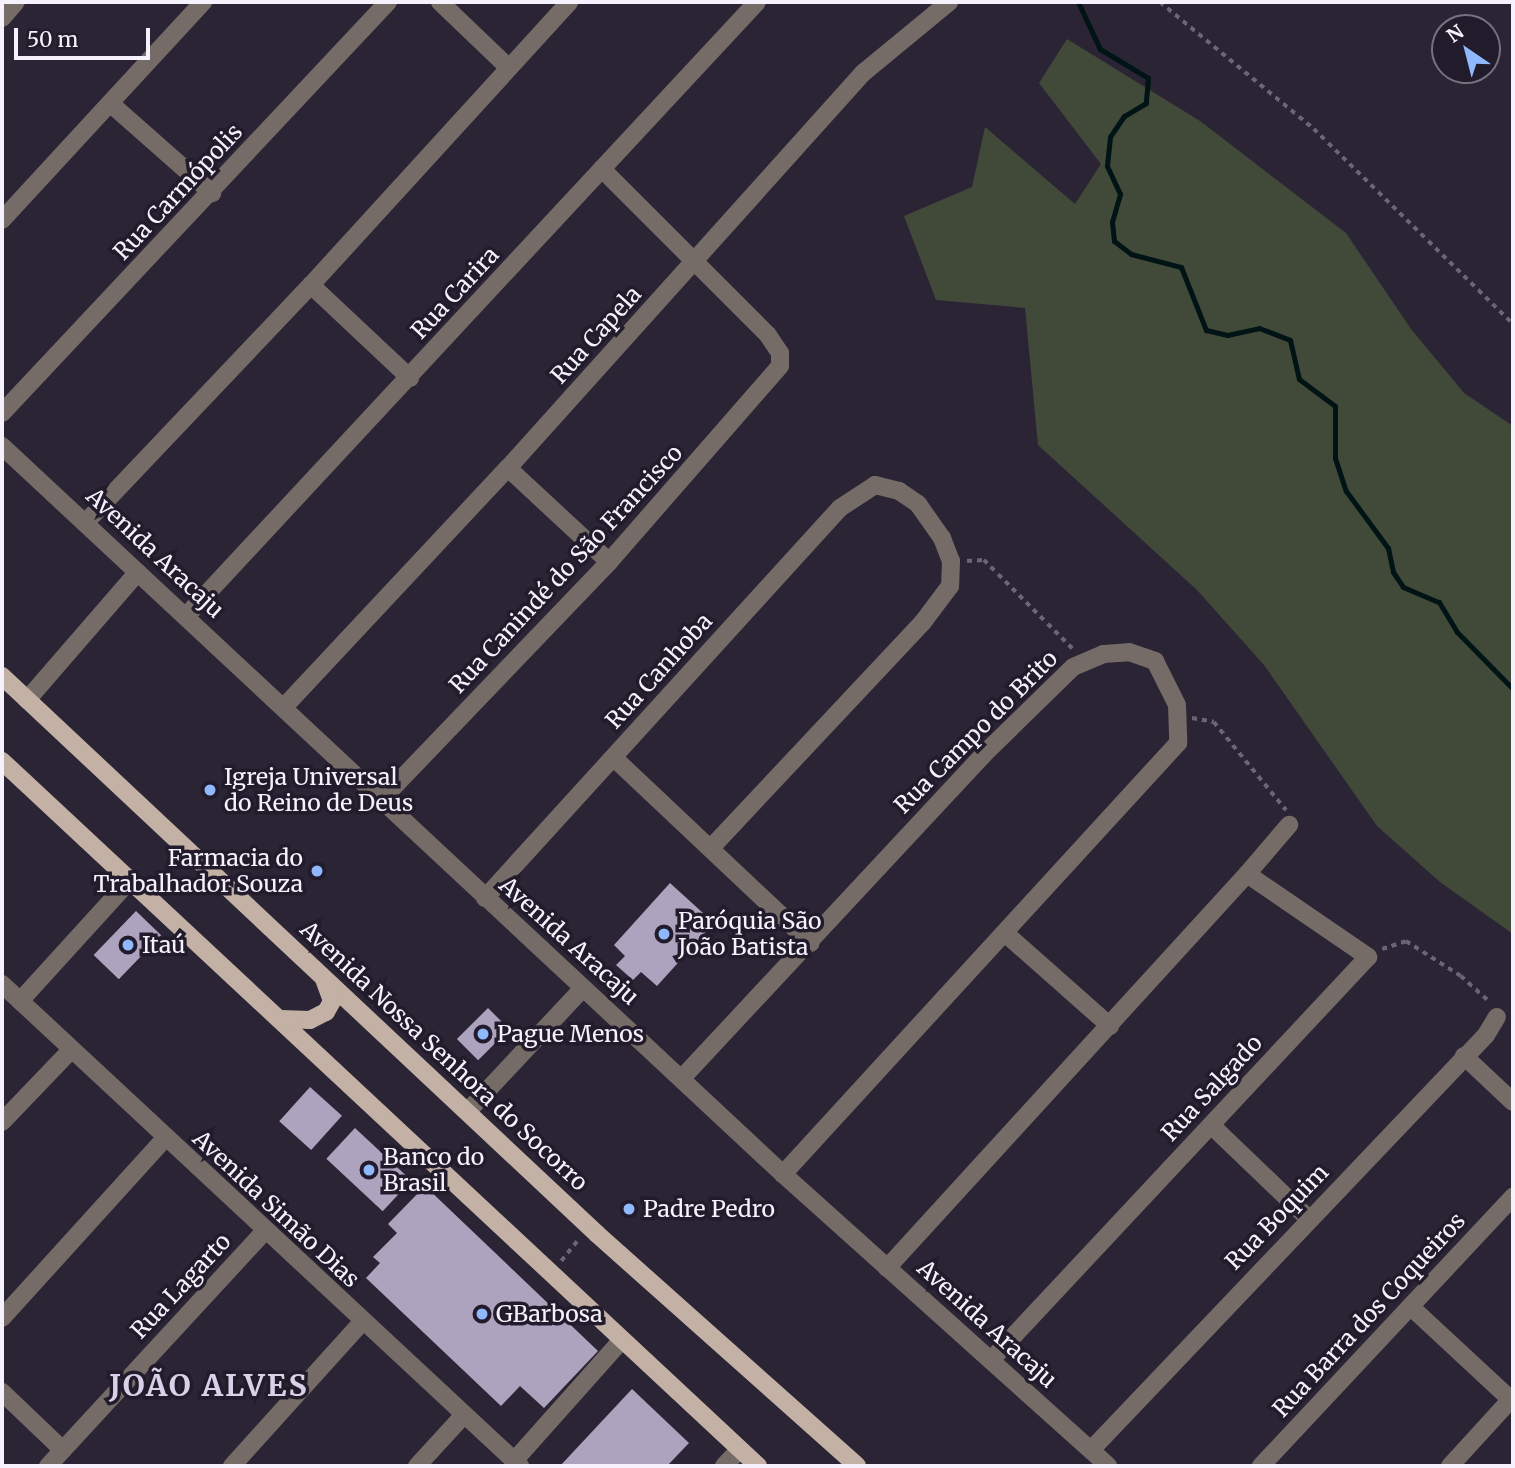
<!DOCTYPE html>
<meta charset="utf-8">
<style>
body{margin:0}
#map{position:relative;width:1515px;height:1468px;overflow:hidden;background:#2b2435;font-family:Merriweather,serif}
div>[style]{position:absolute}
.green>*{inset:0;background:#414a39}
.stream>*{height:5px;margin:-2.5px;padding:0 2.5px;transform-origin:2.5px;border-radius:2.5px;background:#001315}
.building>*{inset:0;background:#aea3bf;transform-origin:0 0}
.path>*{height:3.5px;margin-top:-1.75px;transform-origin:0;background:repeating-linear-gradient(90deg,#6b6574 0 5px,transparent 0 10px)}
.minor>*{height:18px;margin:-9px;padding:0 9px;transform-origin:9px;border-radius:9px;background:#756c67}
.major>*{height:18px;margin:-9px;padding:0 9px;transform-origin:9px;border-radius:9px;background:#c3b1a5}
.dots>*{width:19px;height:19px;translate:-50% -50%;box-sizing:border-box;border:4px solid #211b2b;border-radius:50%}
span{translate:-50% -50%;white-space:nowrap;text-align:center;line-height:1.15;-webkit-text-stroke:7px #211b2b;paint-order:stroke}
.street-label{font-size:23px;color:#f6f2fd}
.poi-label{font-size:23px;color:#f6f2fd}
.left{translate:0 -50%;text-align:left}
.right{translate:-100% -50%;text-align:right}
.district-label{font-size:30px;color:#d9d1e7;font-weight:700;letter-spacing:2px}
.frame{position:absolute;inset:0;border:4px solid #f6f2fd;pointer-events:none}
.north{position:absolute;left:1431px;top:14px;width:70px;height:70px;box-sizing:border-box;background:#211b2b;border:2px solid #76717f;border-radius:50%;rotate:325deg;font-size:19px;font-weight:700;line-height:28px;text-align:center;color:#f6f2fd}
.north::after{content:'';display:block;margin:auto;width:24px;height:32px;background:#90b8fd;clip-path:polygon(50% 0,100% 100%,50% 72%,0 100%)}
.scale{position:absolute;left:14px;top:28px;width:136px;height:32px;box-sizing:border-box;border:4px solid #f6f2fd;border-top:0;padding-left:9px;font-size:21px;line-height:24px;white-space:nowrap;color:#f6f2fd;-webkit-text-stroke:5px #211b2b;paint-order:stroke}
</style>
<div id="map">
<div class="green">
<i style="clip-path:polygon(1067px 39px,1200px 121px,1346px 233px,1411px 329px,1464px 393px,1513px 426px,1513px 934px,1440px 882px,1377px 826px,1264px 665px,1197px 590px,1038px 445px,1025px 308px,936px 300px,904px 216px,972px 187px,985px 127px,1075px 204px,1101px 164px,1039px 83px)"></i>
</div>
<div class="stream">
<i style="left:1078px;top:2px;width:52px;rotate:64.9deg"></i>
<i style="left:1100px;top:49px;width:56px;rotate:31.1deg"></i>
<i style="left:1148px;top:78px;width:25px;rotate:95deg"></i>
<i style="left:1146px;top:103px;width:26px;rotate:149deg"></i>
<i style="left:1124px;top:116px;width:25px;rotate:124deg"></i>
<i style="left:1110px;top:137px;width:29px;rotate:96deg"></i>
<i style="left:1107px;top:166px;width:31px;rotate:65deg"></i>
<i style="left:1120px;top:194px;width:29px;rotate:106deg"></i>
<i style="left:1112px;top:222px;width:19px;rotate:84deg"></i>
<i style="left:1114px;top:241px;width:21px;rotate:37deg"></i>
<i style="left:1131px;top:254px;width:52px;rotate:14.6deg"></i>
<i style="left:1181px;top:267px;width:68px;rotate:68.4deg"></i>
<i style="left:1206px;top:330px;width:22px;rotate:13deg"></i>
<i style="left:1227px;top:335px;width:33px;rotate:-12deg"></i>
<i style="left:1259px;top:328px;width:33px;rotate:21deg"></i>
<i style="left:1290px;top:340px;width:40px;rotate:77deg"></i>
<i style="left:1299px;top:379px;width:45px;rotate:36.9deg"></i>
<i style="left:1335px;top:406px;width:52px;rotate:90deg"></i>
<i style="left:1335px;top:458px;width:35px;rotate:72deg"></i>
<i style="left:1346px;top:491px;width:71px;rotate:53.6deg"></i>
<i style="left:1388px;top:548px;width:25px;rotate:78deg"></i>
<i style="left:1393px;top:572px;width:18px;rotate:56deg"></i>
<i style="left:1403px;top:587px;width:39px;rotate:23deg"></i>
<i style="left:1439px;top:602px;width:35px;rotate:59deg"></i>
<i style="left:1457px;top:632px;width:80px;rotate:45.5deg"></i>
</div>
<div class="building">
<i style="clip-path:polygon(670px 883px,714px 923px,657px 986px,641px 972px,633px 980px,616px 965px,625px 956px,614px 945px)"></i>
<i style="left:136px;top:911px;width:35px;height:61px;rotate:44deg"></i>
<i style="left:488px;top:1008px;width:30px;height:44px;rotate:45deg"></i>
<i style="left:310px;top:1087px;width:43px;height:46px;rotate:42deg"></i>
<i style="left:355px;top:1128px;width:77px;height:42px;rotate:43deg"></i>
<i style="clip-path:polygon(425px 1186px,598px 1351px,544px 1408px,520px 1386px,501px 1406px,366px 1278px,380px 1263px,373px 1257px,397px 1233px,388px 1224px)"></i>
<i style="clip-path:polygon(632px 1389px,689px 1443px,667px 1466px,560px 1466px)"></i>
</div>
<div class="path">
<i style="left:1160px;top:2px;width:200px;rotate:39.5deg"></i>
<i style="left:1314px;top:129px;width:279px;rotate:44.4deg"></i>
<i style="left:967px;top:561px;width:17px;rotate:-3deg"></i>
<i style="left:984px;top:560px;width:126px;rotate:45deg"></i>
<i style="left:1192px;top:718px;width:22px;rotate:10deg"></i>
<i style="left:1214px;top:722px;width:114px;rotate:50.7deg"></i>
<i style="left:1382px;top:949px;width:25px;rotate:-18deg"></i>
<i style="left:1406px;top:941px;width:65px;rotate:32.5deg"></i>
<i style="left:1461px;top:976px;width:40px;rotate:42deg"></i>
<i style="left:561px;top:1261px;width:27px;rotate:-51deg"></i>
</div>
<div class="minor">
<i style="left:440px;top:2px;width:95px;rotate:43.7deg"></i>
<i style="left:2px;top:18px;width:21px;rotate:-49deg"></i>
<i style="left:111px;top:104px;width:135px;rotate:41.4deg"></i>
<i style="left:2px;top:220px;width:297px;rotate:-47.3deg"></i>
<i style="left:311px;top:285px;width:136px;rotate:43.2deg"></i>
<i style="left:2px;top:413px;width:564px;rotate:-46.8deg"></i>
<i style="left:2px;top:446px;width:1068px;rotate:42.99deg"></i>
<i style="left:783px;top:1174px;width:437px;rotate:41.9deg"></i>
<i style="left:508px;top:468px;width:138px;rotate:42.9deg"></i>
<i style="left:86px;top:522px;width:327px;rotate:-46.5deg"></i>
<i style="left:311px;top:285px;width:383px;rotate:-47.6deg"></i>
<i style="left:187px;top:615px;width:837px;rotate:-47.08deg"></i>
<i style="left:27px;top:700px;width:169px;rotate:-49.1deg"></i>
<i style="left:284px;top:707px;width:328px;rotate:-46.9deg"></i>
<i style="left:508px;top:468px;width:531px;rotate:-48.05deg"></i>
<i style="left:863px;top:73px;width:112px;rotate:-39.5deg"></i>
<i style="left:614px;top:758px;width:270px;rotate:43.3deg"></i>
<i style="left:381px;top:800px;width:330px;rotate:-46.2deg"></i>
<i style="left:609px;top:562px;width:260px;rotate:-48.9deg"></i>
<i style="left:780px;top:366px;width:13px;rotate:-90deg"></i>
<i style="left:780px;top:353px;width:22px;rotate:-124deg"></i>
<i style="left:768px;top:335px;width:235px;rotate:-135deg"></i>
<i style="left:1247px;top:874px;width:65px;rotate:-49.4deg"></i>
<i style="left:485px;top:898px;width:527px;rotate:-47.69deg"></i>
<i style="left:840px;top:508px;width:42px;rotate:-33.3deg"></i>
<i style="left:875px;top:485px;width:25px;rotate:14deg"></i>
<i style="left:899px;top:491px;width:23px;rotate:34deg"></i>
<i style="left:918px;top:504px;width:42px;rotate:54.8deg"></i>
<i style="left:942px;top:538px;width:25px;rotate:69deg"></i>
<i style="left:951px;top:561px;width:25px;rotate:92deg"></i>
<i style="left:950px;top:586px;width:45px;rotate:126.9deg"></i>
<i style="left:923px;top:622px;width:310px;rotate:133.2deg"></i>
<i style="left:1006px;top:934px;width:139px;rotate:41.5deg"></i>
<i style="left:2px;top:984px;width:708px;rotate:42.94deg"></i>
<i style="left:20px;top:1001px;width:164px;rotate:-47.7deg"></i>
<i style="left:1464px;top:1056px;width:67px;rotate:43.2deg"></i>
<i style="left:682px;top:1078px;width:443px;rotate:-47deg"></i>
<i style="left:984px;top:754px;width:124px;rotate:-44.3deg"></i>
<i style="left:1073px;top:667px;width:33px;rotate:-23deg"></i>
<i style="left:1103px;top:654px;width:26px;rotate:-4deg"></i>
<i style="left:1129px;top:652px;width:28px;rotate:19deg"></i>
<i style="left:1155px;top:661px;width:49px;rotate:63.4deg"></i>
<i style="left:1177px;top:705px;width:38px;rotate:88deg"></i>
<i style="left:1178px;top:743px;width:585px;rotate:132.5deg"></i>
<i style="left:468px;top:1111px;width:168px;rotate:-46.9deg"></i>
<i style="left:2px;top:1122px;width:100px;rotate:-46.2deg"></i>
<i style="left:1211px;top:1125px;width:136px;rotate:43.8deg"></i>
<i style="left:887px;top:1268px;width:534px;rotate:-47.58deg"></i>
<i style="left:1247px;top:874px;width:147px;rotate:34.4deg"></i>
<i style="left:1368px;top:957px;width:552px;rotate:133.09deg"></i>
<i style="left:1411px;top:1307px;width:137px;rotate:42.9deg"></i>
<i style="left:2px;top:1318px;width:243px;rotate:-47.8deg"></i>
<i style="left:2px;top:1392px;width:84px;rotate:43.6deg"></i>
<i style="left:1091px;top:1450px;width:573px;rotate:-46.41deg"></i>
<i style="left:1486px;top:1035px;width:21px;rotate:-59deg"></i>
<i style="left:514px;top:1461px;width:159px;rotate:-48.3deg"></i>
<i style="left:48px;top:1466px;width:320px;rotate:-47.3deg"></i>
<i style="left:232px;top:1466px;width:193px;rotate:-47.9deg"></i>
<i style="left:417px;top:1466px;width:67px;rotate:-47.4deg"></i>
<i style="left:724px;top:1466px;width:22px;rotate:-47deg"></i>
<i style="left:1261px;top:1466px;width:369px;rotate:-46.9deg"></i>
<i style="left:1450px;top:1466px;width:93px;rotate:-47.6deg"></i>
</div>
<div class="major">
<i style="left:2px;top:676px;width:816px;rotate:43.16deg"></i>
<i style="left:597px;top:1234px;width:348px;rotate:41.7deg"></i>
<i style="left:2px;top:761px;width:1034px;rotate:43deg"></i>
<i style="left:281px;top:1019px;width:29px;rotate:2deg"></i>
<i style="left:310px;top:1020px;width:18px;rotate:-27deg"></i>
<i style="left:326px;top:1012px;width:13px;rotate:-61deg"></i>
<i style="left:332px;top:1001px;width:23px;rotate:-110deg"></i>
</div>
<div class="dots">
<i style="left:210px;top:790px;background:#90b8fd"></i>
<i style="left:317px;top:871px;background:#90b8fd"></i>
<i style="left:664px;top:934px;background:#90b8fd"></i>
<i style="left:128px;top:945px;background:#90b8fd"></i>
<i style="left:483px;top:1034px;background:#90b8fd"></i>
<i style="left:369px;top:1170px;background:#90b8fd"></i>
<i style="left:629px;top:1209px;background:#90b8fd"></i>
<i style="left:482px;top:1314px;background:#90b8fd"></i>
</div>
<div class="street-label">
<span style="left:178px;top:192px;rotate:-47deg">Rua Carmópolis</span>
<span style="left:455px;top:293px;rotate:-47deg">Rua Carira</span>
<span style="left:596px;top:335px;rotate:-48deg">Rua Capela</span>
<span style="left:155px;top:553px;rotate:43deg">Avenida Aracaju</span>
<span style="left:566px;top:569px;rotate:-47deg">Rua Canindé do São Francisco</span>
<span style="left:659px;top:671px;rotate:-48deg">Rua Canhoba</span>
<span style="left:976px;top:732px;rotate:-45deg">Rua Campo do Brito</span>
<span style="left:569px;top:941px;rotate:42deg">Avenida Aracaju</span>
<span style="left:444px;top:1056px;rotate:43deg">Avenida Nossa Senhora do Socorro</span>
<span style="left:1212px;top:1088px;rotate:-47deg">Rua Salgado</span>
<span style="left:276px;top:1209px;rotate:43deg">Avenida Simão Dias</span>
<span style="left:1277px;top:1217px;rotate:-46deg">Rua Boquim</span>
<span style="left:181px;top:1286px;rotate:-47deg">Rua Lagarto</span>
<span style="left:1369px;top:1315px;rotate:-47deg">Rua Barra dos Coqueiros</span>
<span style="left:987px;top:1324px;rotate:42deg">Avenida Aracaju</span>
</div>
<div class="poi-label">
<span class="left" style="left:224px;top:790px">Igreja Universal<br>do Reino de Deus</span>
<span class="right" style="left:303px;top:871px">Farmacia do<br>Trabalhador Souza</span>
<span class="left" style="left:678px;top:934px">Paróquia São<br>João Batista</span>
<span class="left" style="left:142px;top:945px">Itaú</span>
<span class="left" style="left:497px;top:1034px">Pague Menos</span>
<span class="left" style="left:383px;top:1170px">Banco do<br>Brasil</span>
<span class="left" style="left:643px;top:1209px">Padre Pedro</span>
<span class="left" style="left:496px;top:1314px">GBarbosa</span>
</div>
<div class="district-label">
<span style="left:209px;top:1385px">JOÃO ALVES</span>
</div>
<div class="frame"></div>
<div class="north">N</div>
<div class="scale">50 m</div>
</div>
